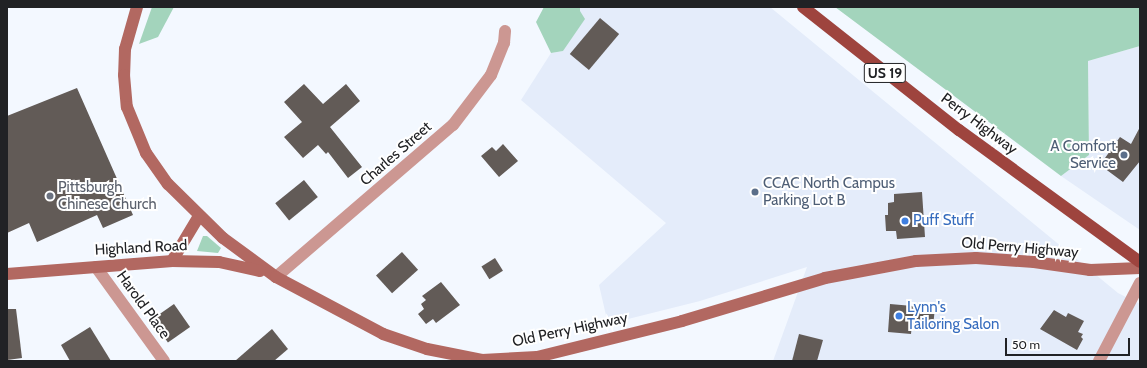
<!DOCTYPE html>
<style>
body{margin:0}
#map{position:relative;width:1147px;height:368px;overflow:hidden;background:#f3f8ff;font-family:Cabin,sans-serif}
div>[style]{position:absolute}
.built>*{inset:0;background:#e4ecfa}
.green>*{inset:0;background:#a3d4bc}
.building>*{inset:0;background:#625b57;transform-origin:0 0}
.street>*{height:12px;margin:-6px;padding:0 6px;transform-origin:6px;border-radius:6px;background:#cc9792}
.secondary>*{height:12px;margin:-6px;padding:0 6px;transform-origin:6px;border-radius:6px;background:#b26861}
.primary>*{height:12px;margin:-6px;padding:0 6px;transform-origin:6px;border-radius:6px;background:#9e443e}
.dots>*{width:11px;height:11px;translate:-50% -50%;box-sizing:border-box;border:2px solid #fff;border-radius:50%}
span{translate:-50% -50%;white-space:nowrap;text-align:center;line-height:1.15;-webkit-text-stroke:4px #fff;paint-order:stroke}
.shield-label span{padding:1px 3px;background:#fff;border:1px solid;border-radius:3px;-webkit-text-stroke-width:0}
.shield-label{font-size:14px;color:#212225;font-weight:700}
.street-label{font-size:15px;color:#212225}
.service-label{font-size:15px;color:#4e5e75}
.right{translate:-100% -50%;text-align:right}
.left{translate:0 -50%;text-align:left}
.worship-label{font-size:15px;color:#5b616d}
.shop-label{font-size:15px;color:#366cbe}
.frame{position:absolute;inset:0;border:8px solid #212225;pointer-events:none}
.scale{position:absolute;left:1005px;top:338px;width:125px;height:18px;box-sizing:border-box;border:2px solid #212225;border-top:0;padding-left:5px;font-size:12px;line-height:14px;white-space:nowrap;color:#212225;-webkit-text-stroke:3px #fff;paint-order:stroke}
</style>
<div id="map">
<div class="built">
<i style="clip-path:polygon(580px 7px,770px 7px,1118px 293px,1140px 304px,1140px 361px,773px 361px,807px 267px,700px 301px,608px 324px,599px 285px,666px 223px,521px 100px,551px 53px,563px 51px)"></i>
<i style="clip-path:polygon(1140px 46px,1140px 230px,1061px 176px,1089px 155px,1088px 61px)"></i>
</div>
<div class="green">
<i style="clip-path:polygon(152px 7px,174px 7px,158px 37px,139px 44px)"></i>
<i style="clip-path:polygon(544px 7px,580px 7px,580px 11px,585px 19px,563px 51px,551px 53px,536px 22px)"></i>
<i style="clip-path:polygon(835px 7px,1140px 7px,1140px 46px,1088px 61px,1089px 155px,1061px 176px)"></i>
<i style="clip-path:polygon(203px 236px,207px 236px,221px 248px,218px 253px,197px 251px)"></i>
</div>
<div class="building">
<i style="left:600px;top:18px;width:25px;height:47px;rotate:40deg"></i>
<i style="clip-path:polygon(304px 84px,323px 104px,346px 84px,360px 101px,330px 127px,362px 167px,348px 178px,328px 152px,326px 154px,318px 145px,303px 158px,284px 137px,302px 122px,284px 102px)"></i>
<i style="clip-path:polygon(77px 88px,133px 215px,103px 228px,97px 215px,37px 242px,29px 223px,7px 233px,7px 116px)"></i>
<i style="clip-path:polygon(1140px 127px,1140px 161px,1123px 182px,1100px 165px,1120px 137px,1131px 144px)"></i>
<i style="clip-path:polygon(503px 144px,518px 161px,499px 177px,481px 156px,492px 147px,496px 151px)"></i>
<i style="left:304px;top:180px;width:22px;height:37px;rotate:51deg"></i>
<i style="clip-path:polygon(922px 192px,925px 237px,897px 239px,896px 231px,886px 231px,885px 215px,888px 215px,888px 203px,894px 202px,894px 194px)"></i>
<i style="left:402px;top:252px;width:24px;height:35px;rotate:48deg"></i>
<i style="left:495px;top:258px;width:15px;height:16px;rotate:58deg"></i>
<i style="clip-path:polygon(441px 282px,460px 305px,436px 323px,433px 319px,426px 324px,418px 314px,424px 309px,421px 304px,426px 300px,422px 296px)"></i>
<i style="left:174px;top:304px;width:28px;height:27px;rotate:55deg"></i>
<i style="clip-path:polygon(890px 304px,935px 308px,933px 326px,912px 324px,911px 334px,888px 332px)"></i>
<i style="clip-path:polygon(7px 309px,16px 309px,22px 358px,7px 360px)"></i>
<i style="clip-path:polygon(1054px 310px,1066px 317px,1068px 313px,1084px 321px,1078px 332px,1083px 334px,1081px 337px,1083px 339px,1077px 350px,1040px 329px)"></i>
<i style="clip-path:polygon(90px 327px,111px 361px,70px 361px,61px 345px)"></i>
<i style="clip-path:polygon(272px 329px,288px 349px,274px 361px,235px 361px)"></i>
<i style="clip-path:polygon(799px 334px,823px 340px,817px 361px,792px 361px)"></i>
</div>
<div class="street">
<i style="left:96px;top:267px;width:116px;rotate:54.1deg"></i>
<i style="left:276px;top:277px;width:233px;rotate:-40.7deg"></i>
<i style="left:453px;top:125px;width:63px;rotate:-52.8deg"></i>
<i style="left:491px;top:75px;width:35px;rotate:-68deg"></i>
<i style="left:504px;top:43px;width:12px;rotate:-85deg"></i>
<i style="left:1099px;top:361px;width:88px;rotate:-62.3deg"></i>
</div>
<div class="secondary">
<i style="left:137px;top:7px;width:44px;rotate:105.9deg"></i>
<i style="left:125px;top:49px;width:26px;rotate:92deg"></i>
<i style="left:124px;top:75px;width:32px;rotate:85deg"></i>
<i style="left:127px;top:107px;width:50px;rotate:67.6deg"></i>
<i style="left:146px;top:153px;width:38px;rotate:55deg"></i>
<i style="left:168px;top:184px;width:77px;rotate:44.5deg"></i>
<i style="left:223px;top:238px;width:66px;rotate:36.3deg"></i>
<i style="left:276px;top:277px;width:121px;rotate:28deg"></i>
<i style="left:383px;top:334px;width:46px;rotate:18.8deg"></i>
<i style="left:427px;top:349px;width:56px;rotate:11.3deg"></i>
<i style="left:482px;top:360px;width:55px;rotate:-3.1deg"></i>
<i style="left:537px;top:357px;width:149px;rotate:-13.9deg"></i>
<i style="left:682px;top:321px;width:149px;rotate:-16.7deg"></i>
<i style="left:825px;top:278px;width:93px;rotate:-10.6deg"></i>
<i style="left:916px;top:261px;width:60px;rotate:-2.9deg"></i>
<i style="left:976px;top:258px;width:58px;rotate:3.9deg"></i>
<i style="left:1034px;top:262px;width:57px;rotate:8.1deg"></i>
<i style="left:1090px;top:270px;width:50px;rotate:-2.3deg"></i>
<i style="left:172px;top:261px;width:52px;rotate:-59deg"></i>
<i style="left:7px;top:274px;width:166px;rotate:-4.5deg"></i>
<i style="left:172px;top:261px;width:47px;rotate:1.2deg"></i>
<i style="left:219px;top:262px;width:42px;rotate:12.4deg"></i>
</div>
<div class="primary">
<i style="left:803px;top:7px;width:199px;rotate:38.3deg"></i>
<i style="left:959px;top:130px;width:224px;rotate:36.1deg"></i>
</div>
<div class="dots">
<i style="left:1124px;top:155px;background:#5c6f8a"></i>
<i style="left:755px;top:192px;background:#5c6f8a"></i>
<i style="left:50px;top:196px;background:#6b7280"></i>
<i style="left:905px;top:221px;background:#3f7fe0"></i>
<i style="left:899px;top:316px;background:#3f7fe0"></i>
</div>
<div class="shield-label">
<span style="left:885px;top:73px">US 19</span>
</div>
<div class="street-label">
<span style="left:979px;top:124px;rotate:37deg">Perry Highway</span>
<span style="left:396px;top:154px;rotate:-41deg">Charles Street</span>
<span style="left:141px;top:248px;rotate:-3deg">Highland Road</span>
<span style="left:1020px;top:248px;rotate:5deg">Old Perry Highway</span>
<span style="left:143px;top:305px;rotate:54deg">Harold Place</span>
<span style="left:570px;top:330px;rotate:-12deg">Old Perry Highway</span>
</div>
<div class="service-label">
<span class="right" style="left:1116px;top:155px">A Comfort<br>Service</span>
<span class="left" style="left:763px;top:192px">CCAC North Campus<br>Parking Lot B</span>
</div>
<div class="worship-label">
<span class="left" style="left:58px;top:196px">Pittsburgh<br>Chinese Church</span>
</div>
<div class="shop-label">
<span class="left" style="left:913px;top:221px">Puff Stuff</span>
<span class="left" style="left:907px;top:316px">Lynn's<br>Tailoring Salon</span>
</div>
<div class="frame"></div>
<div class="scale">50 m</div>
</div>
